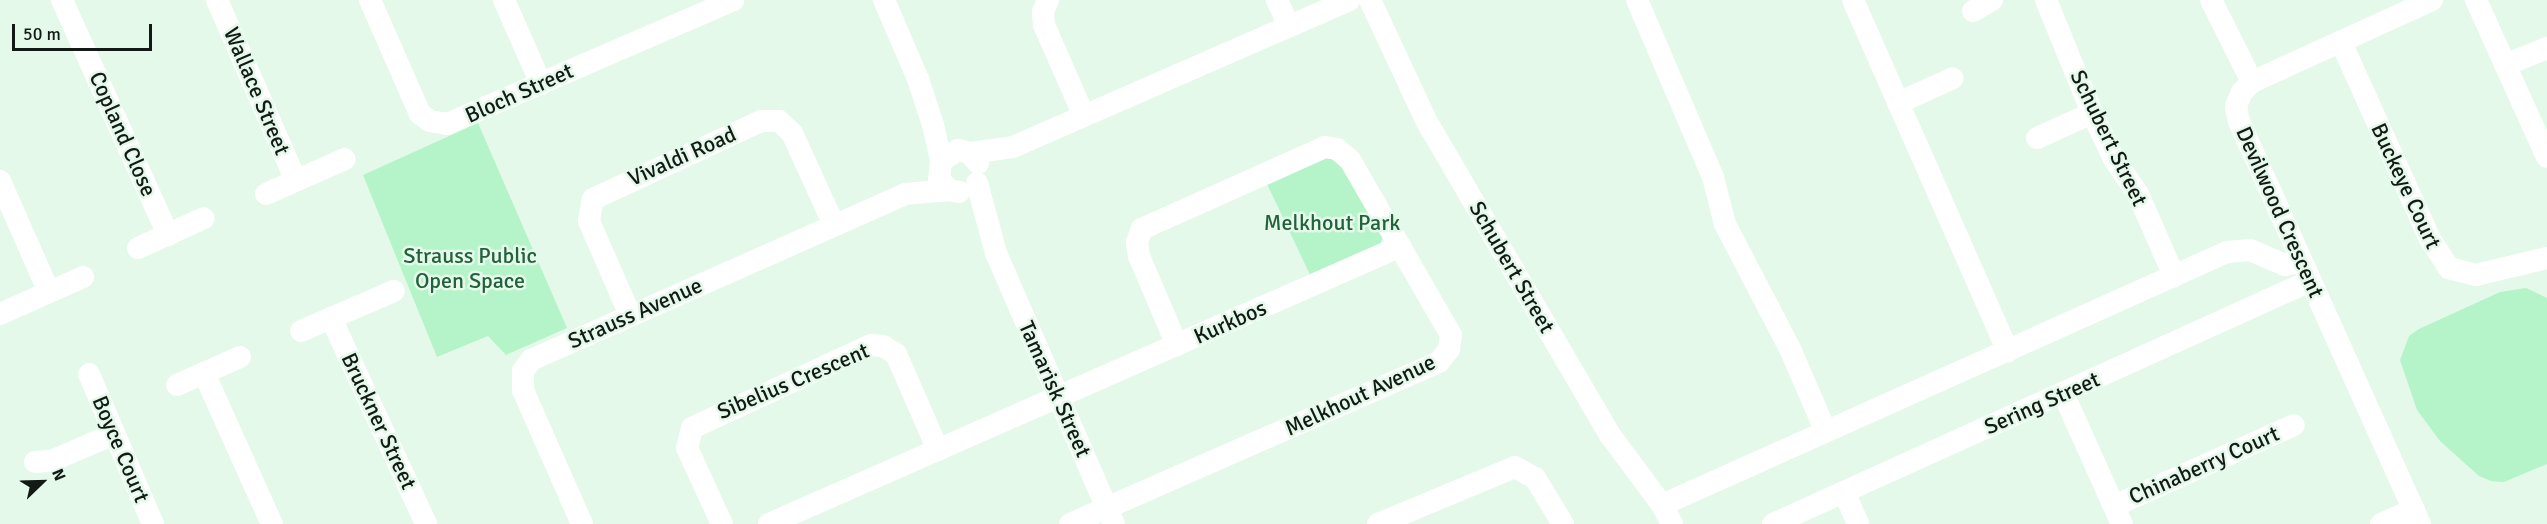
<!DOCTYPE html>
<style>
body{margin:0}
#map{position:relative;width:2547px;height:524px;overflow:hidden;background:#e4f9ea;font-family:Signika,sans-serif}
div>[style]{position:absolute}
.green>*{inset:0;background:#b5f4c8}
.street>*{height:22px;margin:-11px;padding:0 11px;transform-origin:11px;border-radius:11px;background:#fff}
span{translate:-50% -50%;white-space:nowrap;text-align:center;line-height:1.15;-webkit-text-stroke:5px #e4f9ea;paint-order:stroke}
.street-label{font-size:22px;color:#131a15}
.park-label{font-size:22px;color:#23613c}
.north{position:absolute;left:12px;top:452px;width:60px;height:60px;-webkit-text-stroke:4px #e4f9ea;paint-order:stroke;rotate:67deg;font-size:16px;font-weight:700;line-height:24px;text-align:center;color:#131a15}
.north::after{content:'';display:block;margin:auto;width:21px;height:27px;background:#131a15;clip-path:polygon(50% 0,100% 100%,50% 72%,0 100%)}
.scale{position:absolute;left:12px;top:24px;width:140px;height:27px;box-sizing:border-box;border:3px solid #131a15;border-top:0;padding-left:8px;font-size:18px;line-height:21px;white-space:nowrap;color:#131a15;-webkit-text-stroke:4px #e4f9ea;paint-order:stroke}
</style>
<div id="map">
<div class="green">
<i style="clip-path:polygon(478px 123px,567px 328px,506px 355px,488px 336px,437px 357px,363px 175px)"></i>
<i style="clip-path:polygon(1334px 154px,1383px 236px,1379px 248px,1312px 279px,1267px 184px)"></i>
<i style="clip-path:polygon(2526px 288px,2547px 298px,2547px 464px,2504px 482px,2491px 481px,2479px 476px,2440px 441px,2417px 410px,2400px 360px,2409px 336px,2419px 329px,2500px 292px)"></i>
</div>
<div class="street">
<i style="left:62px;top:0;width:258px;rotate:65.7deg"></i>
<i style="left:217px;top:0;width:197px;rotate:66.4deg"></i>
<i style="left:370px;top:0;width:124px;rotate:66.3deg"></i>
<i style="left:420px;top:114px;width:12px;rotate:35deg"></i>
<i style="left:430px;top:121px;width:17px;rotate:10deg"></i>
<i style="left:447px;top:124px;width:312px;rotate:-23.4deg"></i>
<i style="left:504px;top:0;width:92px;rotate:66.2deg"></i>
<i style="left:884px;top:0;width:86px;rotate:66.7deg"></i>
<i style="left:918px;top:79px;width:48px;rotate:71.9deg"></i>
<i style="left:933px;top:125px;width:37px;rotate:77deg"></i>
<i style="left:941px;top:161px;width:18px;rotate:96deg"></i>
<i style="left:939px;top:179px;width:15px;rotate:48deg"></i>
<i style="left:949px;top:190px;width:10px;rotate:11deg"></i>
<i style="left:1048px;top:0;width:13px;rotate:113deg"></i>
<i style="left:1043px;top:12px;width:13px;rotate:86deg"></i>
<i style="left:1044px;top:25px;width:99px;rotate:66.3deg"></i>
<i style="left:1277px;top:0;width:29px;rotate:65deg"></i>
<i style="left:1370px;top:0;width:135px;rotate:65deg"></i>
<i style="left:1427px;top:122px;width:363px;rotate:59.7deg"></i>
<i style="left:1610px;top:435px;width:87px;rotate:53.4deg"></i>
<i style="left:1662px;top:505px;width:21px;rotate:62deg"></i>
<i style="left:1637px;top:0;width:193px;rotate:66.8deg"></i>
<i style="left:1713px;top:177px;width:49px;rotate:75.7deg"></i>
<i style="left:1725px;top:224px;width:143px;rotate:62.5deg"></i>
<i style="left:1791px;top:351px;width:88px;rotate:66.6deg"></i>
<i style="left:1853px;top:0;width:384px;rotate:66.2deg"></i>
<i style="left:2046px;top:0;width:122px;rotate:67.8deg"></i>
<i style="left:2092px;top:113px;width:51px;rotate:64.4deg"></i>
<i style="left:2114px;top:159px;width:42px;rotate:55.6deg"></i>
<i style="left:2138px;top:194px;width:90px;rotate:66.3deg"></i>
<i style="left:2211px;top:0;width:92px;rotate:63.4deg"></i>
<i style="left:2476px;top:0;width:172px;rotate:65.7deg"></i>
<i style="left:1973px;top:11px;width:22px;rotate:-30deg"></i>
<i style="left:2341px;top:42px;width:216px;rotate:65.7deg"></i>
<i style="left:2430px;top:239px;width:35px;rotate:57deg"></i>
<i style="left:2449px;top:268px;width:28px;rotate:15deg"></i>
<i style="left:2476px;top:275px;width:73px;rotate:-13.5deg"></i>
<i style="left:2505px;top:65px;width:45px;rotate:-22deg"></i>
<i style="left:1898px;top:103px;width:60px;rotate:-24.4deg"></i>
<i style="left:2037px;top:138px;width:60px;rotate:-24.4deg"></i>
<i style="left:970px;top:153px;width:43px;rotate:-7.9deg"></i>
<i style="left:1013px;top:147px;width:367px;rotate:-23.6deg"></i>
<i style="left:941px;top:161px;width:20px;rotate:-33deg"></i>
<i style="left:958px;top:150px;width:12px;rotate:14deg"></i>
<i style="left:970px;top:153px;width:13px;rotate:51deg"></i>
<i style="left:0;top:181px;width:121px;rotate:66.2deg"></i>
<i style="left:977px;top:183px;width:73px;rotate:74.8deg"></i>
<i style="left:996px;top:253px;width:296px;rotate:66.5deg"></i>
<i style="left:266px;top:194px;width:86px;rotate:-23.9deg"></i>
<i style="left:138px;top:248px;width:72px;rotate:-24.4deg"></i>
<i style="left:0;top:314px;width:91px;rotate:-24deg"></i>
<i style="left:630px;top:315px;width:103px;rotate:-113.6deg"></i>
<i style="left:589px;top:221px;width:22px;rotate:-80deg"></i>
<i style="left:593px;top:199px;width:185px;rotate:-24.9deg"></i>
<i style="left:761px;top:121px;width:18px"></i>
<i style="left:779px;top:121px;width:18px;rotate:43deg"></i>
<i style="left:792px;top:133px;width:101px;rotate:65.5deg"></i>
<i style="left:331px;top:318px;width:227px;rotate:65.2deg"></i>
<i style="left:301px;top:331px;width:101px;rotate:-23.3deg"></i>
<i style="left:204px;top:373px;width:166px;rotate:65.8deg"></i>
<i style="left:89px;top:374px;width:163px;rotate:66.9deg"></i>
<i style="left:177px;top:385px;width:69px;rotate:-24deg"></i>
<i style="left:2063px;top:393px;width:144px;rotate:65.8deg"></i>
<i style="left:35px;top:462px;width:16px;rotate:-4deg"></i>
<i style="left:51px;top:461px;width:69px;rotate:-23.2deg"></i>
<i style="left:1844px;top:492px;width:35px;rotate:66deg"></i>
<i style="left:1662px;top:505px;width:619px;rotate:-24.12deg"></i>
<i style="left:2227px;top:252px;width:23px;rotate:-5deg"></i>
<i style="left:2250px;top:250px;width:38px;rotate:23deg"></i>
<i style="left:2285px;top:265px;width:17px;rotate:-13deg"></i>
<i style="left:2114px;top:506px;width:197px;rotate:-24.2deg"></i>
<i style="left:582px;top:524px;width:146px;rotate:-113.8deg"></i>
<i style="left:523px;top:390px;width:19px;rotate:-90deg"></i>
<i style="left:523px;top:371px;width:14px;rotate:-54deg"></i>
<i style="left:531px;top:360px;width:409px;rotate:-23.9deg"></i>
<i style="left:905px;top:194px;width:44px;rotate:-5.2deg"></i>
<i style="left:722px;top:524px;width:84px;rotate:-114.7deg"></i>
<i style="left:687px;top:448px;width:21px;rotate:-76deg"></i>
<i style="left:692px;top:428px;width:197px;rotate:-24.9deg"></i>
<i style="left:871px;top:345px;width:12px;rotate:5deg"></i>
<i style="left:883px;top:346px;width:15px;rotate:32deg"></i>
<i style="left:896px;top:354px;width:105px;rotate:66.4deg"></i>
<i style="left:769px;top:524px;width:690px;rotate:-23.74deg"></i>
<i style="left:1070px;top:524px;width:403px;rotate:-23.7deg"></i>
<i style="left:1439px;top:362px;width:16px;rotate:-52deg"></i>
<i style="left:1449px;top:349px;width:14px;rotate:-82deg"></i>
<i style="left:1451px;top:335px;width:202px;rotate:-120deg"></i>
<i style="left:1350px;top:160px;width:17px;rotate:-140deg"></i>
<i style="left:1337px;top:149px;width:12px;rotate:-171deg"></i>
<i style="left:1325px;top:147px;width:201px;rotate:155.9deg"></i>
<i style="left:1142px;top:229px;width:14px;rotate:111deg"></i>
<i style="left:1137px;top:242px;width:14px;rotate:82deg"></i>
<i style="left:1139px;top:256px;width:97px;rotate:66.9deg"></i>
<i style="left:1378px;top:524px;width:148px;rotate:-22.6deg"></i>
<i style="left:1515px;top:467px;width:23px;rotate:29deg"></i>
<i style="left:1535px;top:478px;width:54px;rotate:58.7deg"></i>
<i style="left:1773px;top:524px;width:589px;rotate:-24.35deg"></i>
<i style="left:2381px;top:524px;width:36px;rotate:-24deg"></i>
<i style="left:2420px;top:524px;width:441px;rotate:-114.2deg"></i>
<i style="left:2239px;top:122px;width:16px;rotate:-101deg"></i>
<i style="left:2236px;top:106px;width:15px;rotate:-67deg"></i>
<i style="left:2242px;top:92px;width:14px;rotate:-45deg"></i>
<i style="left:2252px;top:82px;width:198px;rotate:-24.5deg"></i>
</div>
<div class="street-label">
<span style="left:257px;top:91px;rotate:67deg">Wallace Street</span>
<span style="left:519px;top:93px;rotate:-24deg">Bloch Street</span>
<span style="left:123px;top:134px;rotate:66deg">Copland Close</span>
<span style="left:2109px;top:138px;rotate:64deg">Schubert Street</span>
<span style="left:682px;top:156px;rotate:-24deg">Vivaldi Road</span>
<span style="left:2406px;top:186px;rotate:65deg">Buckeye Court</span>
<span style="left:2280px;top:212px;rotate:66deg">Devilwood Crescent</span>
<span style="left:1512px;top:267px;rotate:60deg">Schubert Street</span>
<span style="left:635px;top:313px;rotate:-24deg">Strauss Avenue</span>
<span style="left:1230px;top:322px;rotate:-24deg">Kurkbos</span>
<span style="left:793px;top:381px;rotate:-23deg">Sibelius Crescent</span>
<span style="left:1055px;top:389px;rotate:66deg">Tamarisk Street</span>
<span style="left:1360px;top:395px;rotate:-25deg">Melkhout Avenue</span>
<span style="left:2042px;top:403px;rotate:-24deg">Sering Street</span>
<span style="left:379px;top:421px;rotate:65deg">Bruckner Street</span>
<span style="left:121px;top:449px;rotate:67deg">Boyce Court</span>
<span style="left:2204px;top:465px;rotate:-24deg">Chinaberry Court</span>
</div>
<div class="park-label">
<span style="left:1332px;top:223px">Melkhout Park</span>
<span style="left:470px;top:268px">Strauss Public<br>Open Space</span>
</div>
<div class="north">N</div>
<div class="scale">50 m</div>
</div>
